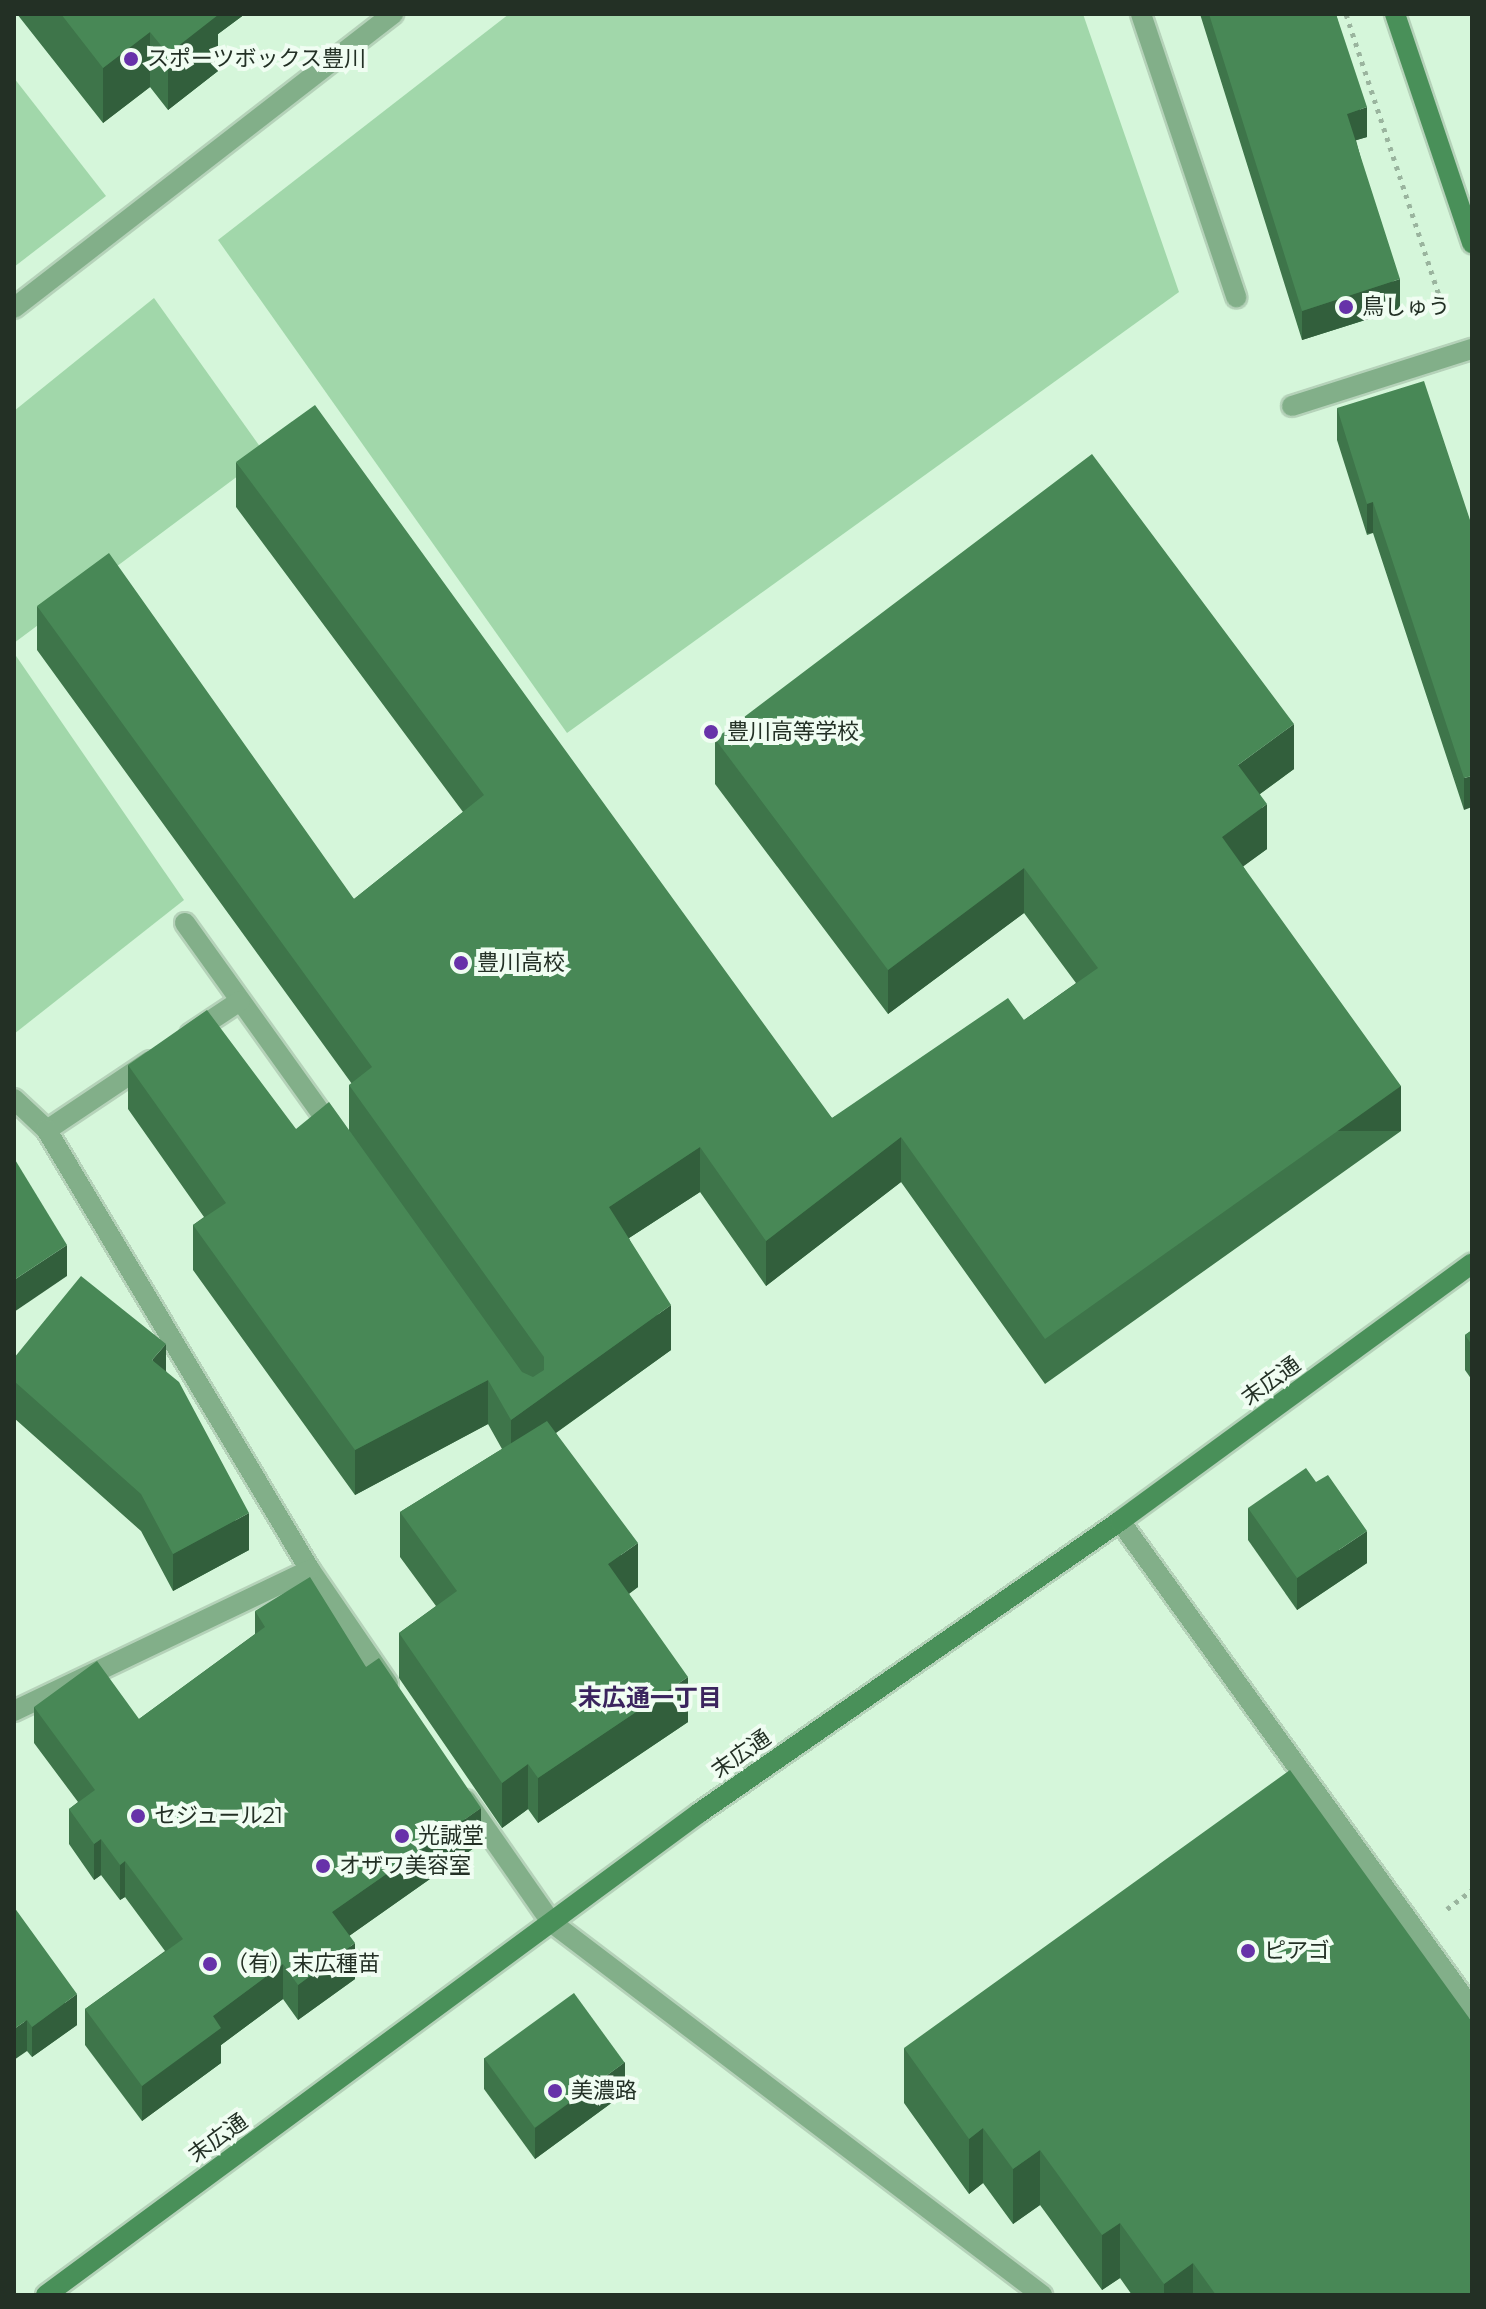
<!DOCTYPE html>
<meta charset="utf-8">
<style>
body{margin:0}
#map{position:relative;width:1486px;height:2309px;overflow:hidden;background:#d5f6da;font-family:Montserrat,"Noto Sans JP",sans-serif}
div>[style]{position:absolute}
.green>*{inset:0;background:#a1d7aa}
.path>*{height:5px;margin-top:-2.5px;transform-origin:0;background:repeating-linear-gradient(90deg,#9ab49e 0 4px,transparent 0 10px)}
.roads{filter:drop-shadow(2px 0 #b5d2b9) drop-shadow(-2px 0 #b5d2b9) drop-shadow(0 2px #b5d2b9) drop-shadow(0 -2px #b5d2b9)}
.lane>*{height:20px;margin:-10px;padding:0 10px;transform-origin:10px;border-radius:10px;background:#82af89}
.street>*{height:20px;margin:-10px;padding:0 10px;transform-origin:10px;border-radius:10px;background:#82af89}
.secondary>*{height:20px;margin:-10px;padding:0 10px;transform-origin:10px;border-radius:10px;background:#499059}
.wall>*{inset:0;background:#3e754a}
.shaded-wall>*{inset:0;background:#325f3c;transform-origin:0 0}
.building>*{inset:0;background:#488856;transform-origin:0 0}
.dots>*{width:22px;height:22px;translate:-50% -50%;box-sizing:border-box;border:4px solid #f0fdf2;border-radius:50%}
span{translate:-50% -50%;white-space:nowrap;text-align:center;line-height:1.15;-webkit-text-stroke:8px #f0fdf2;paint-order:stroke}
.poi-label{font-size:22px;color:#233025}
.left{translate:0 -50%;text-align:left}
.street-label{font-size:22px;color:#233025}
.neighbourhood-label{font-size:24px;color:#3b245e;font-weight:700}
.frame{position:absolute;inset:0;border:16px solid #233025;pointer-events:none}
</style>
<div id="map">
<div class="green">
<i style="clip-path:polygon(509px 14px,1083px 14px,1179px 292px,567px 733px,218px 240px)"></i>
<i style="clip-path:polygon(14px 78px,106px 196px,14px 267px)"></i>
<i style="clip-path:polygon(154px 298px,266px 455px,14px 643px,14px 411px)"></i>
<i style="clip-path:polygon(14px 653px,184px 900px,14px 1034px)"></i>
</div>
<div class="path">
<i style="left:1346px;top:14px;width:319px;rotate:71.7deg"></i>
<i style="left:1447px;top:1909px;width:31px;rotate:-37deg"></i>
</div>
<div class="roads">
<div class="lane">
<i style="left:1292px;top:406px;width:189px;rotate:-17.6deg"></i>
<i style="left:185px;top:923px;width:256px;rotate:54.4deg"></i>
<i style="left:190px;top:1034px;width:60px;rotate:-33.4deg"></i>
<i style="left:47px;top:1130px;width:124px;rotate:-33.8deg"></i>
</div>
<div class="street">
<i style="left:1141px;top:14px;width:299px;rotate:71.4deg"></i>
<i style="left:14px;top:308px;width:480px;rotate:-37.8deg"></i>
<i style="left:14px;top:1099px;width:44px;rotate:43.2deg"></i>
<i style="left:46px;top:1129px;width:514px;rotate:59.09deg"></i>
<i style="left:310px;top:1570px;width:138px;rotate:55.6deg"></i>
<i style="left:1120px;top:1521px;width:602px;rotate:54.2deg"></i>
<i style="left:14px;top:1711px;width:328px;rotate:-25.5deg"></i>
<i style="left:466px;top:1800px;width:149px;rotate:55.1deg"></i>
<i style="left:551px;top:1922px;width:617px;rotate:37.22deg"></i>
</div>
<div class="secondary">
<i style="left:1395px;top:14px;width:242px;rotate:71.4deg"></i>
<i style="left:46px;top:2295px;width:812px;rotate:-36.43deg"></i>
<i style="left:699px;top:1813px;width:512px;rotate:-34.74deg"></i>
<i style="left:1120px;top:1521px;width:436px;rotate:-36.2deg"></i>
</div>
</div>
<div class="wall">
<i style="clip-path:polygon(17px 14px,245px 14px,218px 34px,218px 71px,168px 110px,150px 87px,103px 123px)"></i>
<i style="clip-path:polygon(1200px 14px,1336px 14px,1367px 137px,1356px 140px,1400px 309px,1302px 340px)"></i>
<i style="clip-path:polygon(1337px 408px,1472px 526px,1464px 810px,1373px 533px,1367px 535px,1337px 440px)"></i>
<i style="clip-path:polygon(236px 462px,832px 1118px,1024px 1020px,1076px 983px,1024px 913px,888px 1014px,715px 784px,715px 739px,1294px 769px,1260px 794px,1267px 849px,1243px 866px,1401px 1131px,1045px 1384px,901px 1182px,766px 1286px,700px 1192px,629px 1238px,671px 1350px,556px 1433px,638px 1587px,629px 1594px,688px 1722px,538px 1823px,528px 1809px,502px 1828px,399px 1678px,399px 1633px,436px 1606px,400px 1557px,400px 1512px,502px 1449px,488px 1424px,355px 1495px,193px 1270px,193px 1225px,204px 1217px,128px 1109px,128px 1065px,296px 1129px,349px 1130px,349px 1085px,352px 1084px,37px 650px,37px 606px,354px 899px,463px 812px,236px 507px)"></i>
<i style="clip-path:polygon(1472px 1330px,1472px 1380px,1465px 1370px,1465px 1335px)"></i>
<i style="clip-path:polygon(14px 1358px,166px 1371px,249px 1550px,173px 1591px,141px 1531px,14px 1418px)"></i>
<i style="clip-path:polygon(1248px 1508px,1367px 1563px,1297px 1610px,1248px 1540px)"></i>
<i style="clip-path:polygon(255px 1611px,366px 1667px,481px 1843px,349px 1936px,355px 1979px,298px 2020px,283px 1999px,221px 2045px,221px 2063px,142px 2121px,85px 2045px,85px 2009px,165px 1951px,125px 1897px,120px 1900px,101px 1875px,94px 1880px,69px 1844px,69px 1809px,78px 1802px,34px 1743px,34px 1707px,139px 1719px,255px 1634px)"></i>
<i style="clip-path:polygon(14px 1907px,77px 2025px,32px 2057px,27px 2051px)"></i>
<i style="clip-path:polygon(904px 2048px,1472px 2295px,1132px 2295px,1120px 2278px,1102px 2290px,1040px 2205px,1013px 2224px,983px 2183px,969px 2194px,904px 2103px)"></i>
<i style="clip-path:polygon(484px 2058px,625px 2093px,535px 2159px,484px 2089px)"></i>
</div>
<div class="shaded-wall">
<i style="clip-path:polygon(201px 14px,245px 14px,218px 34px,218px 71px,168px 110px,168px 54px)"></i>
<i style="clip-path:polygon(150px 32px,150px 87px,103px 123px,103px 68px)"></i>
<i style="clip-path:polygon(1367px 107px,1367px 137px,1347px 143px,1347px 114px)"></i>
<i style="clip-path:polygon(1400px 279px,1400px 309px,1302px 340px,1302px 311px)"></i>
<i style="left:1373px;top:502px;width:31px;height:6px;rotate:90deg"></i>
<i style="clip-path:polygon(1294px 724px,1294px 769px,1238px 810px,1238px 765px)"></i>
<i style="clip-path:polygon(1472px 776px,1472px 807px,1464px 810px,1464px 778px)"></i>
<i style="clip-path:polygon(1267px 804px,1267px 849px,1222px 882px,1222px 837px)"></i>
<i style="clip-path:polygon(1024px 868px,1024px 913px,888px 1014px,888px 970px)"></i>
<i style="left:1401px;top:1086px;width:45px;height:437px;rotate:90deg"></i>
<i style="clip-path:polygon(901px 1137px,901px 1182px,766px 1286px,766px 1241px)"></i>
<i style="clip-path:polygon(700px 1147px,700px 1192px,609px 1251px,609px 1207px)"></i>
<i style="clip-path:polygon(67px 1245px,67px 1276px,14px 1312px,14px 1280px)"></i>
<i style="clip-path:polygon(671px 1305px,671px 1350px,511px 1465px,511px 1420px)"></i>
<i style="clip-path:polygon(166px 1344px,166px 1381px,152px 1360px)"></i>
<i style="clip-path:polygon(488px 1380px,488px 1424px,355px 1495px,355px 1450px)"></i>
<i style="clip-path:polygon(249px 1513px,249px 1550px,173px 1591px,173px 1554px)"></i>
<i style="clip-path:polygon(1367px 1531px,1367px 1563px,1297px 1610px,1297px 1578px)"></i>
<i style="clip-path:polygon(638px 1543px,638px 1587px,608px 1608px,608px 1564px)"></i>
<i style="clip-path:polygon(688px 1677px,688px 1722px,538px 1823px,538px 1778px)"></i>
<i style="clip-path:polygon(528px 1764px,528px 1809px,502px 1828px,502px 1783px)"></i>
<i style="clip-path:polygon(481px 1808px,481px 1843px,332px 1948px,332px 1912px)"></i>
<i style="clip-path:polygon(101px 1839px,101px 1875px,94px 1880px,94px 1844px)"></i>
<i style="clip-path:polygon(125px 1861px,125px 1897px,120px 1900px,120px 1865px)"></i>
<i style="clip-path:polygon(355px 1943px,355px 1979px,298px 2020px,298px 1985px)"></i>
<i style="clip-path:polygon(283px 1964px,283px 1999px,221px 2045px,221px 2063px,142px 2121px,142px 2086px,213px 2016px)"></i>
<i style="clip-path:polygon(77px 1994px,77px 2025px,32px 2057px,32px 2027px)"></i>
<i style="clip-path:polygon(27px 2020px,27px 2051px,14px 2060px,14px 2029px)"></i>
<i style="clip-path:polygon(625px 2062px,625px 2093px,535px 2159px,535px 2128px)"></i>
<i style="clip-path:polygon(983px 2128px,983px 2183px,969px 2194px,969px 2139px)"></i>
<i style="clip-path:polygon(1040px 2150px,1040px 2205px,1013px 2224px,1013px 2169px)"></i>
<i style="clip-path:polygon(1120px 2223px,1120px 2278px,1102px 2290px,1102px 2235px)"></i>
<i style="clip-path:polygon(1193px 2263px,1193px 2295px,1164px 2295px,1164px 2284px)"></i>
</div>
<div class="building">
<i style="clip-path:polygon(61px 14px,217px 14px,218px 15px,168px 54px,150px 32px,103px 68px)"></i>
<i style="clip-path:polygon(1209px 14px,1336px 14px,1367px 107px,1347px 114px,1400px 279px,1302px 311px)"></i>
<i style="clip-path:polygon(1424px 381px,1472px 526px,1472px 776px,1464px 778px,1373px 502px,1367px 504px,1337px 408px)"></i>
<i style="clip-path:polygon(315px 405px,832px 1118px,1008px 998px,1024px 1020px,1098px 968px,1024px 868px,888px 970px,715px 739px,1092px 454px,1294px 724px,1238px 765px,1267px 804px,1222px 837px,1401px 1086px,1045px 1339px,901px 1137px,766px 1241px,700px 1147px,609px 1207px,671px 1305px,511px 1420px,488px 1380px,355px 1450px,193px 1225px,226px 1203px,128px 1065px,207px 1010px,296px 1129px,329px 1102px,522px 1372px,533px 1377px,544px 1370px,544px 1357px,349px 1085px,372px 1067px,37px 606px,109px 553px,354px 899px,484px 795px,236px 462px)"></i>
<i style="clip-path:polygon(14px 1158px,67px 1245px,14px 1280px)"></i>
<i style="clip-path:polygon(81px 1276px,166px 1344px,152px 1360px,179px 1382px,249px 1513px,173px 1554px,141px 1494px,14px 1381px,14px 1358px)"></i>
<i style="clip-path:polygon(1472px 1330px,1472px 1345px,1465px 1335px)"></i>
<i style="clip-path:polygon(547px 1421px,638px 1543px,608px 1564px,688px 1677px,538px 1778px,528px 1764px,502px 1783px,399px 1633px,457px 1591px,400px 1512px)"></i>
<i style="clip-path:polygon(1306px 1468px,1316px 1482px,1328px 1475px,1367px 1531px,1297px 1578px,1248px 1508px)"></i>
<i style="clip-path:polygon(310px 1577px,366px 1667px,379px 1658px,481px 1808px,332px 1912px,355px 1943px,298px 1985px,283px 1964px,213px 2016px,221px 2028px,142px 2086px,85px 2009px,183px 1939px,125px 1861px,120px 1865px,101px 1839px,94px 1844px,69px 1809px,95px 1790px,34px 1707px,97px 1661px,139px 1719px,265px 1627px,255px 1611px)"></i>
<i style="clip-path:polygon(1290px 1770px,1472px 2022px,1472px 2295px,1216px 2295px,1193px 2263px,1164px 2284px,1120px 2223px,1102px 2235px,1040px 2150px,1013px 2169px,983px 2128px,969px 2139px,904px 2048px)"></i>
<i style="clip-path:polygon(14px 1907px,77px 1994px,32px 2027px,27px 2020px,14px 2029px)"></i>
<i style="left:574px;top:1993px;width:86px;height:111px;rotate:54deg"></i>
</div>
<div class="dots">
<i style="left:131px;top:59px;background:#6732a9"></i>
<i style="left:1346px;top:307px;background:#6732a9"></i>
<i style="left:711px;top:732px;background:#6732a9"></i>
<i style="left:461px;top:963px;background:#6732a9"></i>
<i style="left:138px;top:1816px;background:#6732a9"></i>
<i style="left:402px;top:1836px;background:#6732a9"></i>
<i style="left:323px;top:1866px;background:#6732a9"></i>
<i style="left:1248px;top:1951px;background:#6732a9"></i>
<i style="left:210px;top:1964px;background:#6732a9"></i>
<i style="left:555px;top:2091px;background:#6732a9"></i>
</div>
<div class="poi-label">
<span class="left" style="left:147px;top:59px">スポーツボックス豊川</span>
<span class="left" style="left:1362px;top:307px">鳥しゅう</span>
<span class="left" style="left:727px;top:732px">豊川高等学校</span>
<span class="left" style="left:477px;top:963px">豊川高校</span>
<span class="left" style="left:154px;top:1816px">セジュール21</span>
<span class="left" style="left:418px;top:1836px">光誠堂</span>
<span class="left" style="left:339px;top:1866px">オザワ美容室</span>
<span class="left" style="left:1264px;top:1951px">ピアゴ</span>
<span class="left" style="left:226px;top:1964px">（有）末広種苗</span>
<span class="left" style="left:571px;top:2091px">美濃路</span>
</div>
<div class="street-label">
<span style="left:1271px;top:1381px;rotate:-36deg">末広通</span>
<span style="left:741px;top:1754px;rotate:-35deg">末広通</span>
<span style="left:218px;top:2138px;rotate:-36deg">末広通</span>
</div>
<div class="neighbourhood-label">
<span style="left:650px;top:1698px">末広通一丁目</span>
</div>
<div class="frame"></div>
</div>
